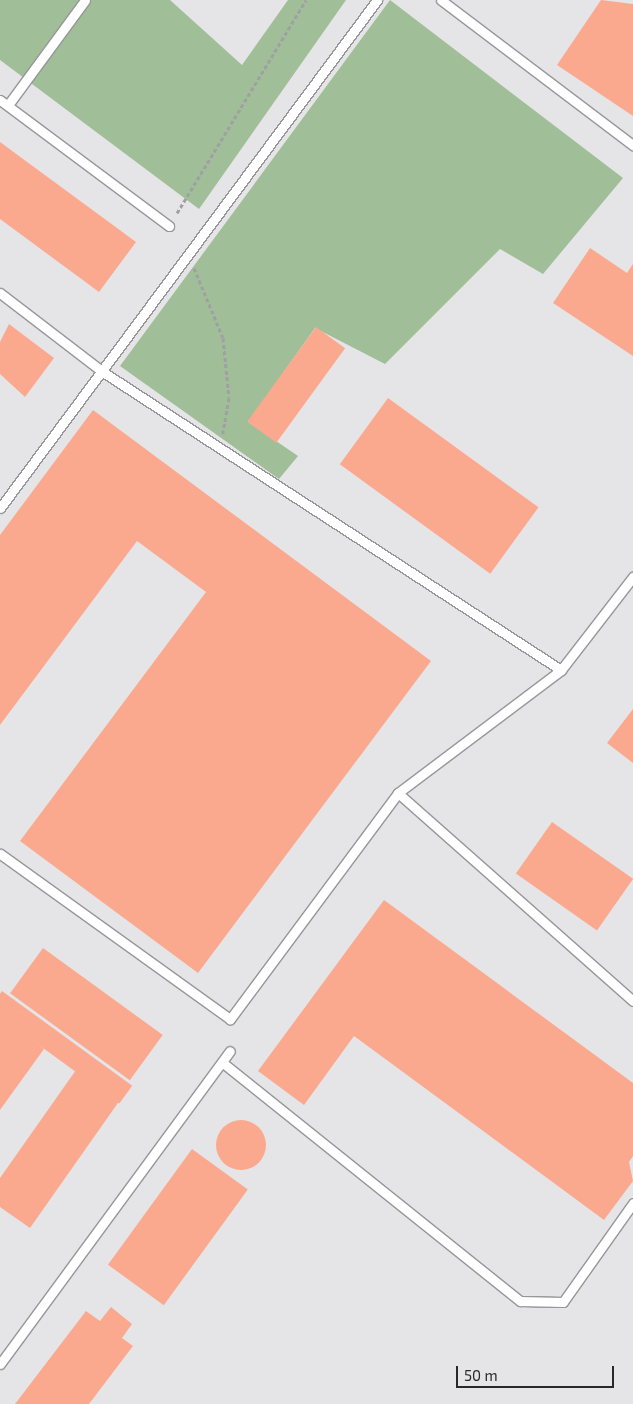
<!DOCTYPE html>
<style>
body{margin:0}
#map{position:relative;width:633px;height:1404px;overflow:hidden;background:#e5e5e8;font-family:"Exo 2",sans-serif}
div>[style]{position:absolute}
.green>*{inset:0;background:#a0be97}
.building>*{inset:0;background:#faa98f;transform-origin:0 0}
.round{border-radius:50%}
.path>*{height:3px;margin-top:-1.5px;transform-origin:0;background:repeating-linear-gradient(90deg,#a0a0a3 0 4px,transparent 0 6.5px)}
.roads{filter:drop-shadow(1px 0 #97979a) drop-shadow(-1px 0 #97979a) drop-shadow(0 1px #97979a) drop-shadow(0 -1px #97979a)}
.lane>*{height:9px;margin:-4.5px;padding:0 4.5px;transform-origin:4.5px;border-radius:4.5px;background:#fff}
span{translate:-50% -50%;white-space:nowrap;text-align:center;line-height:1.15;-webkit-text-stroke:4.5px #e5e5e8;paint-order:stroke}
.scale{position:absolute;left:456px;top:1366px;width:158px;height:22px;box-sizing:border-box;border:2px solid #282829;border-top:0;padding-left:6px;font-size:15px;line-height:18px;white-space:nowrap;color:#282829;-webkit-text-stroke:4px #e5e5e8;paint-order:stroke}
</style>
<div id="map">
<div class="green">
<i style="clip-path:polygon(0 0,170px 0,242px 65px,288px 0,346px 0,199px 209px,0 60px)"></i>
<i style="clip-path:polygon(390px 0,623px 178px,543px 274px,500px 249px,385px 364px,315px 328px,248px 422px,298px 456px,279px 479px,120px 366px)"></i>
</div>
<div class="building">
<i style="clip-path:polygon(601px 0,633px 4px,633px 116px,557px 65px)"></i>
<i style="clip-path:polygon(0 142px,136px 242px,99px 292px,0 219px)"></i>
<i style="clip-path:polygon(590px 248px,627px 273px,633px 264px,633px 356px,553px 303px)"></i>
<i style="clip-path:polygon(9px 324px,54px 358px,25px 397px,0 374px,0 342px)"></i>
<i style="left:316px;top:327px;width:36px;height:117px;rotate:36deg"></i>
<i style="left:388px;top:398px;width:186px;height:82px;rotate:36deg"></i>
<i style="clip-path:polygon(93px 410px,431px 661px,198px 973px,20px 841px,206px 592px,137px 541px,0 725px,0 535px)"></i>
<i style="clip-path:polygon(633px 709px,633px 763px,607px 743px)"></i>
<i style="left:552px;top:822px;width:99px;height:63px;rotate:35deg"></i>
<i style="clip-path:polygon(384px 900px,633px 1083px,633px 1156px,629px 1162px,633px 1181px,604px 1220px,354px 1036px,304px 1105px,258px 1071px)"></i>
<i style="left:43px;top:948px;width:148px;height:56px;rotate:36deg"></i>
<i style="left:2px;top:991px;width:161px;height:22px;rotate:36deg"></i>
<i style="clip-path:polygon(0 1013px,44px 1049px,0 1110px)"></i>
<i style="clip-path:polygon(76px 1070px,120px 1100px,30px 1228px,0 1207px,0 1178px)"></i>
<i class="round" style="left:216px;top:1120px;width:50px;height:50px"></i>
<i style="left:192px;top:1149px;width:69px;height:143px;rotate:36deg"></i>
<i style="clip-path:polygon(111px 1307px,132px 1324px,122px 1338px,133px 1346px,89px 1404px,15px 1404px,86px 1311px,100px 1321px)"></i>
</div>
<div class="path">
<i style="left:177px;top:213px;width:249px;rotate:-58.8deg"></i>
<i style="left:194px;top:268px;width:76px;rotate:67.5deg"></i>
<i style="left:223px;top:338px;width:60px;rotate:84.3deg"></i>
<i style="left:229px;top:398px;width:36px;rotate:100deg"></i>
</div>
<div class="roads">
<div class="lane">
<i style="left:441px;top:0;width:241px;rotate:37.1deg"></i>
<i style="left:0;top:100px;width:211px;rotate:36.7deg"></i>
<i style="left:8px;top:105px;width:130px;rotate:-53.7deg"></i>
<i style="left:0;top:293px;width:130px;rotate:37.5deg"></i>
<i style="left:103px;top:372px;width:546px;rotate:33.05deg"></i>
<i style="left:561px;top:670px;width:204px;rotate:143deg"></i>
<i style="left:398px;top:793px;width:282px;rotate:126.6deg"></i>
<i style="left:230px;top:1019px;width:283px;rotate:-144.3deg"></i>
<i style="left:0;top:508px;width:633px;rotate:-53.42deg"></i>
<i style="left:561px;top:670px;width:118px;rotate:-52.3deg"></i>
<i style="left:398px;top:793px;width:314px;rotate:41.5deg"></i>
<i style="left:223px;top:1063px;width:381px;rotate:38.7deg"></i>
<i style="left:520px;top:1301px;width:43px;rotate:1.3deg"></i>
<i style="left:563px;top:1302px;width:121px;rotate:-54.7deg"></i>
<i style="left:0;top:1364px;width:388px;rotate:-53.7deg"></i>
</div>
</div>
<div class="scale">50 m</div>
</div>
